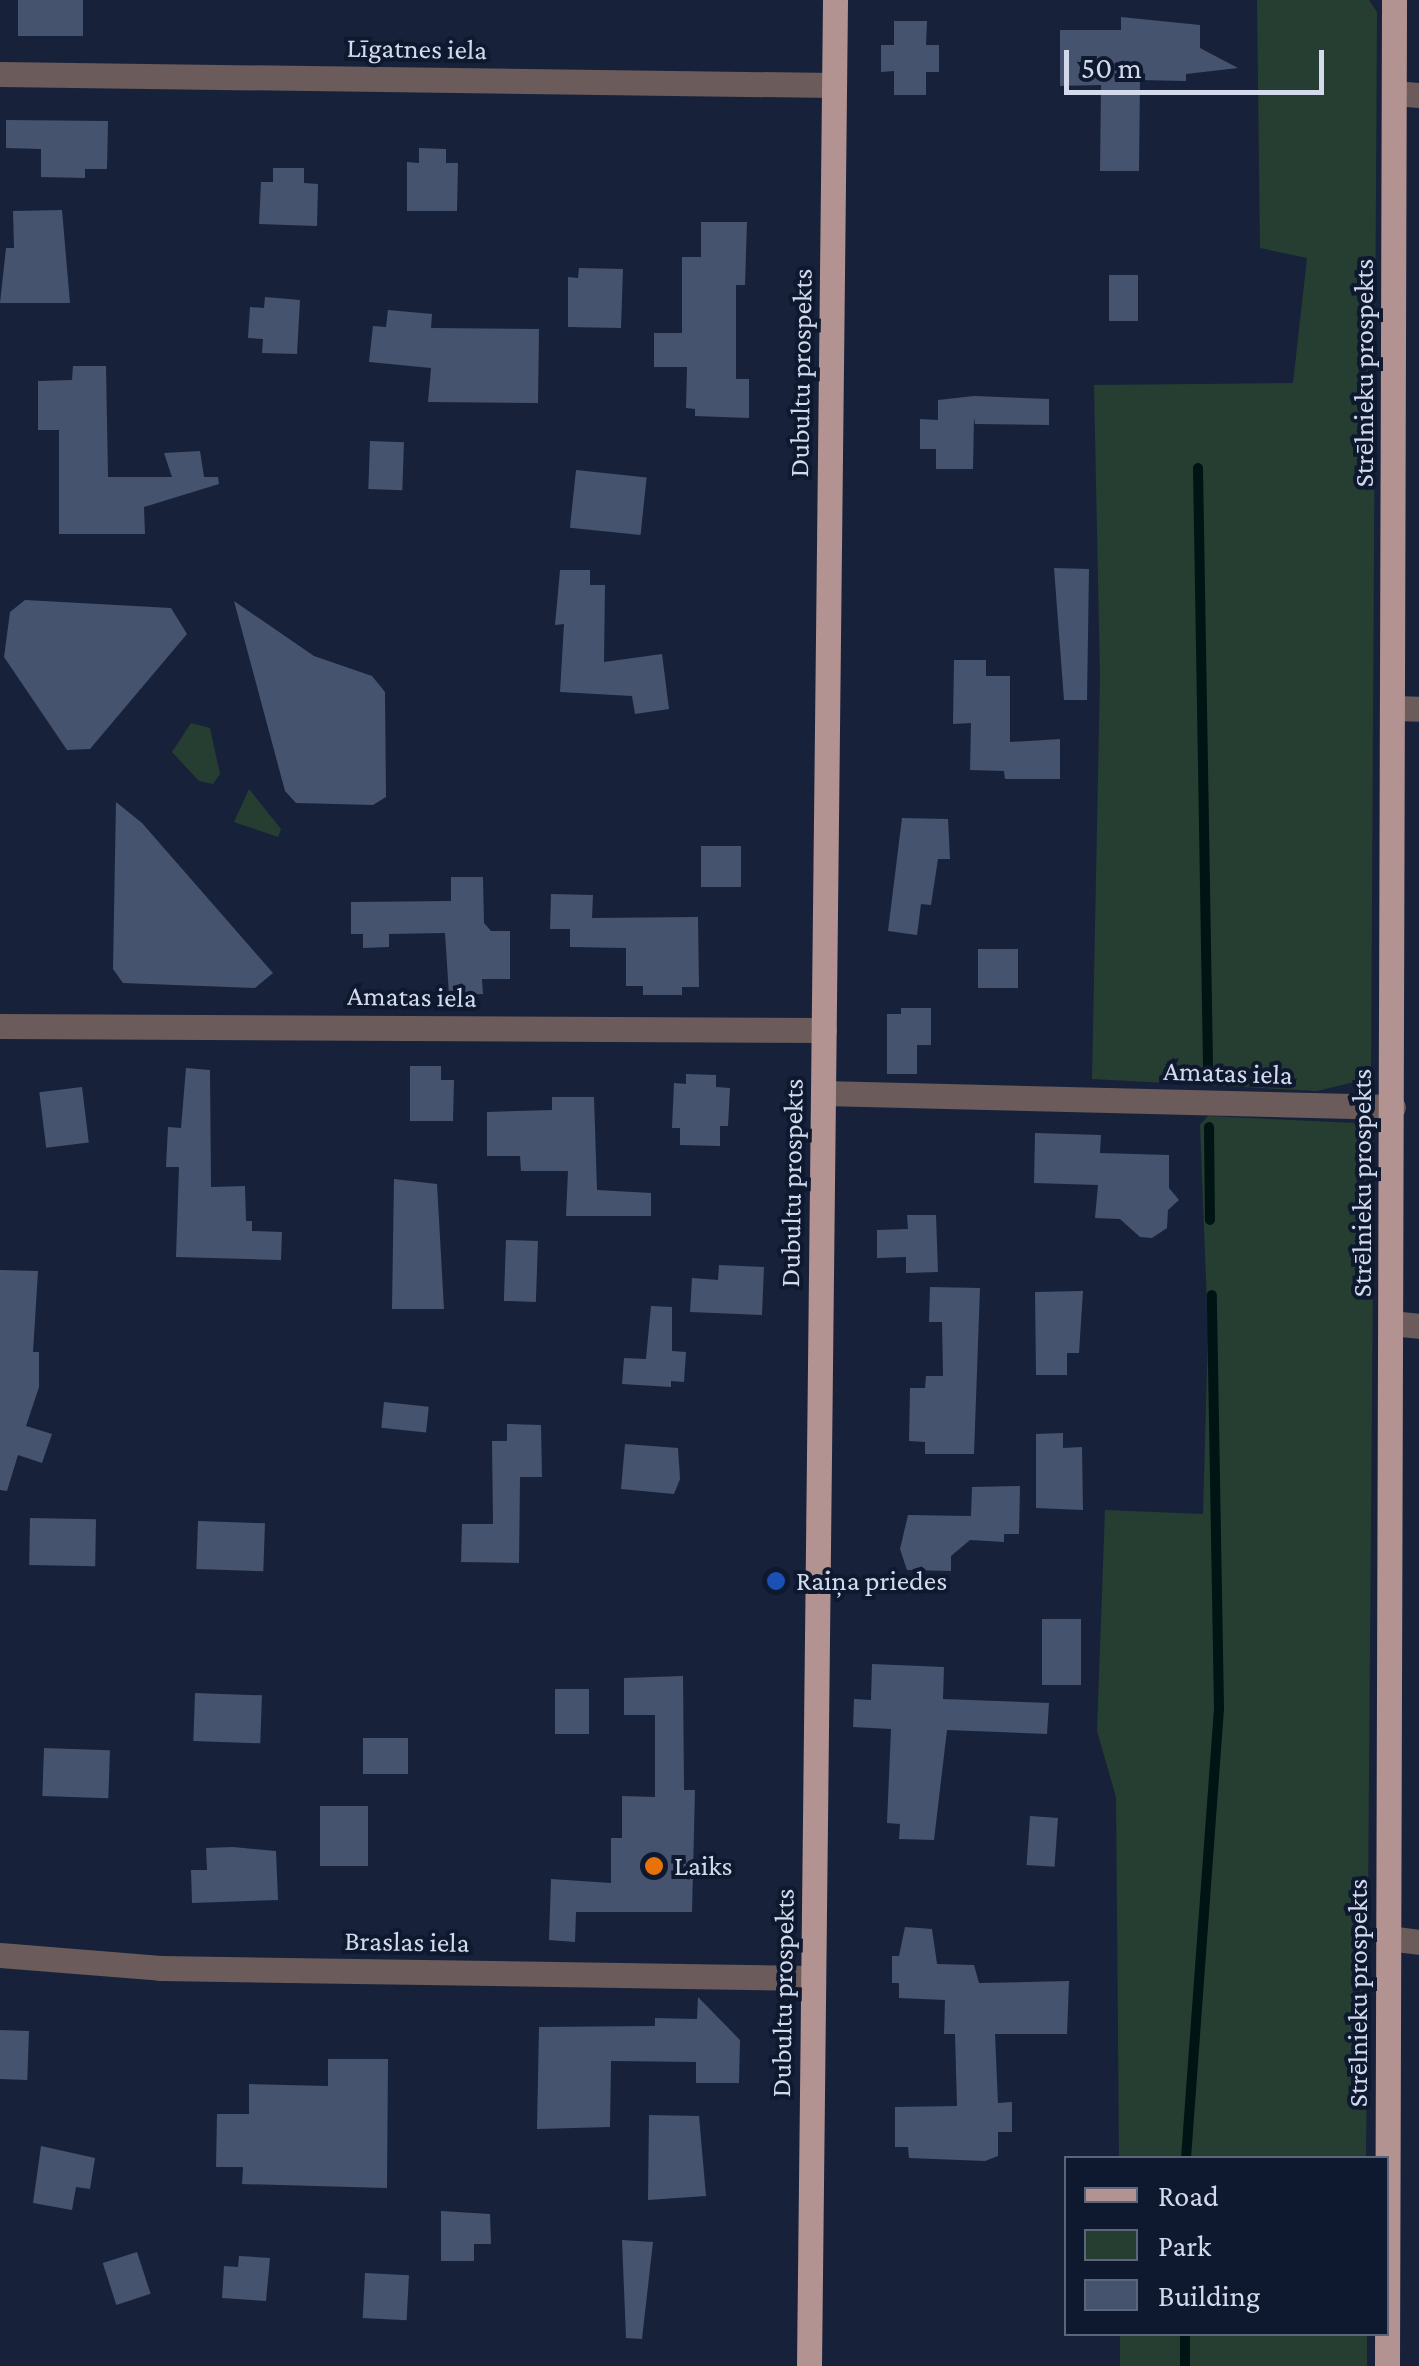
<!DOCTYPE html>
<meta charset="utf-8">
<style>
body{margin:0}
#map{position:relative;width:1419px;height:2366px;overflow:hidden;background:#17223a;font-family:"Crimson Pro",serif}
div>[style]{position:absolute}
.green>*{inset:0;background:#253e31;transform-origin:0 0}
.stream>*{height:10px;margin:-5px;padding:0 5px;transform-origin:5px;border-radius:5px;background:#011414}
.building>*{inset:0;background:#46536e;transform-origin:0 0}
.minor>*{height:25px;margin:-12.5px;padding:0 12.5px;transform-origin:12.5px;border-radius:12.5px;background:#6b5b5a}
.major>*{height:25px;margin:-12.5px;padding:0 12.5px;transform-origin:12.5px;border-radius:12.5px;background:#b39391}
.dots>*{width:28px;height:28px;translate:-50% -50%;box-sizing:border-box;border:5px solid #0e1930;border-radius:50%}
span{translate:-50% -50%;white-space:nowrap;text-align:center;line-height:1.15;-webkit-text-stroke:8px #0e1930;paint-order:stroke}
.street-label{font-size:28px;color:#d2daeb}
.poi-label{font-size:28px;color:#d2daeb}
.left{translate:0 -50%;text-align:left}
.legend{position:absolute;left:1064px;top:2156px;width:325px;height:180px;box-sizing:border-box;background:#0e1930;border:2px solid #5c667b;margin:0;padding:12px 18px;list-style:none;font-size:30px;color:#d2daeb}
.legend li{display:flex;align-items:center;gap:20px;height:50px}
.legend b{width:50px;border:2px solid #5c667b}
.scale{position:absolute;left:1064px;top:50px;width:260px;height:45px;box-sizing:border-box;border:5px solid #d2daeb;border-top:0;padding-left:12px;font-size:30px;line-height:35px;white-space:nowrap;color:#d2daeb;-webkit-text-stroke:8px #0e1930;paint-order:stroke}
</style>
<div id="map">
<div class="green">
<i style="clip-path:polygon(1257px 0,1369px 0,1377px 12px,1371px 1078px,1317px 1091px,1092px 1079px,1100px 676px,1094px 385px,1293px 383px,1307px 258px,1260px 248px)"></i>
<i style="clip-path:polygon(191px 723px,210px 728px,220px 774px,213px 784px,199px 781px,172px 752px)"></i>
<i style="clip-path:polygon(249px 789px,281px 829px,278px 837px,234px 822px)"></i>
<i style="clip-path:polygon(1208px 1116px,1355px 1123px,1374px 1137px,1366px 2158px,1119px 2158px,1116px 1797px,1097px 1731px,1105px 1510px,1203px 1514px,1208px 1331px,1200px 1125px)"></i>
<i style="left:1120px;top:2334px;width:247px;height:32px"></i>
</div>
<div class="stream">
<i style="left:1198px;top:468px;width:599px;rotate:89.04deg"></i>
<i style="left:1209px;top:1127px;width:93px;rotate:89.4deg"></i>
<i style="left:1186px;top:2158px;width:451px;rotate:-85.8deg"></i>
<i style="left:1219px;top:1708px;width:413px;rotate:-91deg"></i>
<i style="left:1185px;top:2366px;width:32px;rotate:-90deg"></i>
</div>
<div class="building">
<i style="left:18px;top:0;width:65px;height:36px"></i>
<i style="clip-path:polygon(1121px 17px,1200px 25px,1200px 48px,1238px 68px,1186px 74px,1186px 81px,1140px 80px,1139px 171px,1100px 171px,1101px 85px,1060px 86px,1060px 30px,1121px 30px)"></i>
<i style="clip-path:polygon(894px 21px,927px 21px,926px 45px,939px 45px,939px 72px,926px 72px,926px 95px,894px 95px,894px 71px,881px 72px,881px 45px,894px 45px)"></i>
<i style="clip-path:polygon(6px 120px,108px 121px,107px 169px,85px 169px,85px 178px,41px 177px,41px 149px,6px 148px)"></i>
<i style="clip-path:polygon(419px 148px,446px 149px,446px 163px,458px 163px,457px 211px,407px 211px,407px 162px,419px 163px)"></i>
<i style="clip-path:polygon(273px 168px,304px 168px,304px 183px,318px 184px,317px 226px,259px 224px,261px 182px,273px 182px)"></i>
<i style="clip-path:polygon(62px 210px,70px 303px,0 303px,6px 248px,14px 248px,13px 211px)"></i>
<i style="clip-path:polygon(701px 222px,747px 222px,745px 285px,736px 285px,736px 379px,749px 379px,749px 418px,695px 416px,695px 409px,686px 408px,687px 367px,654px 367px,654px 333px,682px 333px,682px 257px,701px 257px)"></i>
<i style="clip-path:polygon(579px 268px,623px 269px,621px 328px,568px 327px,568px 277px,578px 278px)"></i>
<i style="left:1109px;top:275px;width:29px;height:46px"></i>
<i style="clip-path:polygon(265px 297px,300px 300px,297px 354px,262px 353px,263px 339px,248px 338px,250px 307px,264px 308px)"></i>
<i style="clip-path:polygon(388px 310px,432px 314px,431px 328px,539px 329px,538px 403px,428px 402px,431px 368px,369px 362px,373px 326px,386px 327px)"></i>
<i style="clip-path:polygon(73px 366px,106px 366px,108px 477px,172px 477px,164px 453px,200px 451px,204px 477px,218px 477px,219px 484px,144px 507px,145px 534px,59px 534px,59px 430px,38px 430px,38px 381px,72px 380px)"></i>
<i style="clip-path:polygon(974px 396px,1049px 399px,1049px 425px,975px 424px,974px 418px,973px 469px,936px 469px,936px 449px,920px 449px,920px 419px,938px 420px,938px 400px)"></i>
<i style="left:370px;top:441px;width:34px;height:48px;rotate:2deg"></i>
<i style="left:576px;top:470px;width:71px;height:58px;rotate:6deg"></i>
<i style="clip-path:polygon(1054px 568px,1089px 569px,1087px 700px,1064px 700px)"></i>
<i style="clip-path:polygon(560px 570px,590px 570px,590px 585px,605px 585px,604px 662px,662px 654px,669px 709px,635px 714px,632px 696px,560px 692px,564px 624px,555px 625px)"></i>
<i style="clip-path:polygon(25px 600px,171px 608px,187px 634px,90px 749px,67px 750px,4px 657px,10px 612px)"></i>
<i style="clip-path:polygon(234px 601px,314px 656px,372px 676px,385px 692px,386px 797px,373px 805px,296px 803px,285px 791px)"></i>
<i style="clip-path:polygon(954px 660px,986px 660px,986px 676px,1010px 676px,1010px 742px,1060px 739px,1060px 779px,1005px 779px,1004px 771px,970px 770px,971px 723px,953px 724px)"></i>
<i style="clip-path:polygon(116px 802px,142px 823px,273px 973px,255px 988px,123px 983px,113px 969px)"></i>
<i style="clip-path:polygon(902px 818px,948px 819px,950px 859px,938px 859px,931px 905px,921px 904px,917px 935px,888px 931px)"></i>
<i style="left:701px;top:846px;width:40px;height:41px"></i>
<i style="clip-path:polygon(451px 877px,483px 877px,484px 923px,491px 931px,510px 931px,510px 979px,482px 979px,483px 994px,449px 995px,445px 933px,389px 934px,389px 947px,363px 948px,363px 934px,351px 934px,351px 902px,451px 901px)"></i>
<i style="clip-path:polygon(551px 894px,593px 895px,592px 918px,698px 917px,699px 987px,682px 987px,682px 995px,643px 995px,643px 986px,626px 986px,626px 948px,570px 947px,570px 929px,550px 929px)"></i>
<i style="left:978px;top:949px;width:40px;height:39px"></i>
<i style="clip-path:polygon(901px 1008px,931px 1008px,931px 1045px,917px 1045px,917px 1074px,887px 1074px,887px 1014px,901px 1014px)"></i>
<i style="clip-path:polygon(410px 1066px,441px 1066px,441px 1080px,454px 1080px,453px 1121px,410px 1121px)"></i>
<i style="clip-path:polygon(186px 1068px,210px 1070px,211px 1187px,245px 1186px,246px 1221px,252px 1221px,252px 1231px,282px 1232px,281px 1260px,176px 1257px,179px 1167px,166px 1167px,168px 1127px,181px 1128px)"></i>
<i style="clip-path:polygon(686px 1074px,716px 1075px,716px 1087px,730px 1088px,728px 1126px,720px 1126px,720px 1146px,680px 1145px,680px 1128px,672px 1128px,674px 1083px,686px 1084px)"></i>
<i style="left:82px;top:1087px;width:56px;height:43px;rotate:83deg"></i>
<i style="clip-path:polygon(552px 1097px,594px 1097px,597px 1190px,651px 1193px,651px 1216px,566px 1216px,568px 1171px,521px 1171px,520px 1156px,487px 1156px,487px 1112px,552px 1110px)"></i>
<i style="clip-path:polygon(1035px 1133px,1101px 1135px,1100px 1153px,1169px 1155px,1169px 1188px,1179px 1200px,1168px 1210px,1167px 1228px,1152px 1238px,1140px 1237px,1120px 1219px,1095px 1218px,1098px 1185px,1034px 1183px)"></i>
<i style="clip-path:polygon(394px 1179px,437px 1184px,444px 1309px,392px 1309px)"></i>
<i style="clip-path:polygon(907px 1215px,936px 1215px,938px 1272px,906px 1273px,906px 1257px,877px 1258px,877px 1230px,908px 1229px)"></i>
<i style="left:506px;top:1240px;width:32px;height:61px;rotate:2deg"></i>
<i style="clip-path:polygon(719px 1265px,764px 1267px,762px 1315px,690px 1312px,692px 1278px,718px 1280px)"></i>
<i style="clip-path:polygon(0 1270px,38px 1271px,33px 1352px,39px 1352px,39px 1387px,26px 1426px,52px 1434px,42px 1463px,18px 1455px,7px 1491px,0 1490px)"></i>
<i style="clip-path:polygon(930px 1287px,980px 1288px,974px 1454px,925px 1454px,925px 1442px,909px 1441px,910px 1388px,925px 1388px,926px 1376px,943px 1376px,942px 1322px,929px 1322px)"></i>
<i style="clip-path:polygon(1083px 1291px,1079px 1353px,1067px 1353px,1067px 1375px,1036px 1375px,1035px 1292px)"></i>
<i style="clip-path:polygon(651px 1306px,672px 1307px,672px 1351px,686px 1352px,684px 1382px,671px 1381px,671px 1387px,622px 1384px,624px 1358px,646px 1359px)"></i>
<i style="left:384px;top:1402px;width:45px;height:26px;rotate:6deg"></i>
<i style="clip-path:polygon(507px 1424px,541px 1425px,542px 1477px,520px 1477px,519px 1563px,461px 1562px,462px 1524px,493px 1524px,492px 1441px,507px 1441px)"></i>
<i style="clip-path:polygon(1063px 1433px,1063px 1448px,1082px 1447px,1083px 1510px,1036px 1508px,1036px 1434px)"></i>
<i style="clip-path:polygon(625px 1444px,678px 1448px,680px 1479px,674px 1494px,621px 1489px)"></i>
<i style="clip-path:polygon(1020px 1486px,1019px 1534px,1004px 1534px,1004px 1542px,970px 1540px,951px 1556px,951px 1571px,907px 1570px,900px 1549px,908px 1515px,971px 1516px,972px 1487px)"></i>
<i style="left:30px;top:1518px;width:66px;height:47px;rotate:1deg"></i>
<i style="left:198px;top:1521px;width:67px;height:48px;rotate:2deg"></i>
<i style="left:1042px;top:1619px;width:39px;height:66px"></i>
<i style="clip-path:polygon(872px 1664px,944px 1667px,943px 1699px,1049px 1703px,1047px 1734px,947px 1730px,934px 1840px,899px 1839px,900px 1824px,887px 1823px,891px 1729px,853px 1727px,854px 1699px,871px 1700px)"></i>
<i style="clip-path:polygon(683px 1676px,684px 1790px,695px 1790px,692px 1912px,576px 1912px,575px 1942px,549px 1940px,551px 1879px,611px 1883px,611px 1838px,622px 1838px,622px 1796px,655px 1797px,655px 1715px,624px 1715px,624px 1678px)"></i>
<i style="left:555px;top:1689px;width:34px;height:45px"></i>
<i style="left:195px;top:1693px;width:67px;height:48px;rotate:2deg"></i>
<i style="left:363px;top:1738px;width:45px;height:36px"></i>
<i style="left:44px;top:1748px;width:66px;height:48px;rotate:2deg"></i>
<i style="left:320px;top:1806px;width:48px;height:60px"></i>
<i style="left:1030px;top:1816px;width:28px;height:49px;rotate:4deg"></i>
<i style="clip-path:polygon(233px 1847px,276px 1851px,278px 1900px,192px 1903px,191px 1870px,207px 1870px,206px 1848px)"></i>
<i style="clip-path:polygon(905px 1927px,932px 1929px,937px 1964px,974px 1965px,979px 1983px,1069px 1981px,1067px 2034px,995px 2034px,998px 2103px,1012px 2102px,1012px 2132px,998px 2132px,998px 2156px,985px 2161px,909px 2158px,908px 2147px,895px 2147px,895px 2107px,957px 2106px,955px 2034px,944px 2034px,945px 2000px,899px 1998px,899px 1983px,892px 1983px,892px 1956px,899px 1956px)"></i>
<i style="clip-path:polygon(698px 1997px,740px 2040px,739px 2083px,696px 2083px,696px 2062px,611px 2061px,610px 2127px,537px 2129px,539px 2027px,655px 2026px,655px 2018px,697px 2019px)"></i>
<i style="left:0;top:2030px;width:29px;height:49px;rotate:2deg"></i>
<i style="clip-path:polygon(328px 2059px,388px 2059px,387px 2188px,242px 2184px,243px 2167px,216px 2167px,217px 2114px,249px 2114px,249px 2084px,328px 2086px)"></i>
<i style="clip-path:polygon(649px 2115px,699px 2116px,706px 2196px,648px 2200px)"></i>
<i style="clip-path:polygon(41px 2146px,95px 2158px,90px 2189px,76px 2187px,72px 2210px,33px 2203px)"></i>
<i style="clip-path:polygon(441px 2211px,490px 2214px,491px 2244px,474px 2244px,474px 2261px,441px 2261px)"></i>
<i style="clip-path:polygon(622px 2240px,653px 2242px,642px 2339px,626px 2338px)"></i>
<i style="left:137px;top:2252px;width:44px;height:36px;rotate:72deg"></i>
<i style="clip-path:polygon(239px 2256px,270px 2258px,266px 2301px,222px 2298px,224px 2266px,238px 2267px)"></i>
<i style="left:365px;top:2273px;width:44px;height:45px;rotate:3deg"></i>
</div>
<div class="minor">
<i style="left:0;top:74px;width:834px;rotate:0.76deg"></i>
<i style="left:1395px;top:93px;width:24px;rotate:5deg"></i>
<i style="left:1394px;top:708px;width:25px;rotate:2deg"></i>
<i style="left:0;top:1026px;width:824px;rotate:0.28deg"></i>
<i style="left:823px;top:1093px;width:570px;rotate:1.41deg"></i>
<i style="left:1391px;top:1323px;width:28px;rotate:6deg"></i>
<i style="left:1388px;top:1938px;width:31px;rotate:7deg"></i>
<i style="left:0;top:1955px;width:161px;rotate:4.6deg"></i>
<i style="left:160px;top:1968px;width:653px;rotate:0.88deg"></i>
</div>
<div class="major">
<i style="left:809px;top:2366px;width:2366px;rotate:-89.37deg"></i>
<i style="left:1387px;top:2366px;width:2366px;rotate:-89.83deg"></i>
</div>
<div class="dots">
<i style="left:776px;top:1581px;background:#1a4fb4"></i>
<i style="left:654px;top:1866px;background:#e8710a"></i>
</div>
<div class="street-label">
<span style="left:417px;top:49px;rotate:1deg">Līgatnes iela</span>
<span style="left:801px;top:373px;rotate:-89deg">Dubultu prospekts</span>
<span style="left:1364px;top:373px;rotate:-90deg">Strēlnieku prospekts</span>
<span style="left:412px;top:997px;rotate:1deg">Amatas iela</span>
<span style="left:1228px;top:1073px;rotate:2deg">Amatas iela</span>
<span style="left:792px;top:1183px;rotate:-89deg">Dubultu prospekts</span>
<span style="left:1362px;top:1183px;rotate:-90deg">Strēlnieku prospekts</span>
<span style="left:407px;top:1942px;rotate:1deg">Braslas iela</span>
<span style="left:783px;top:1993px;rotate:-89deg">Dubultu prospekts</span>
<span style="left:1358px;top:1993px;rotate:-90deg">Strēlnieku prospekts</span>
</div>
<div class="poi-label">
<span class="left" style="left:796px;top:1581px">Raiņa priedes</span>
<span class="left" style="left:674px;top:1866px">Laiks</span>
</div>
<ul class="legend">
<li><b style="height:12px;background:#b39391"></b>Road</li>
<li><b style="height:28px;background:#253e31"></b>Park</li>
<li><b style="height:28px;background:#46536e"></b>Building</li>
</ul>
<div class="scale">50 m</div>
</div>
